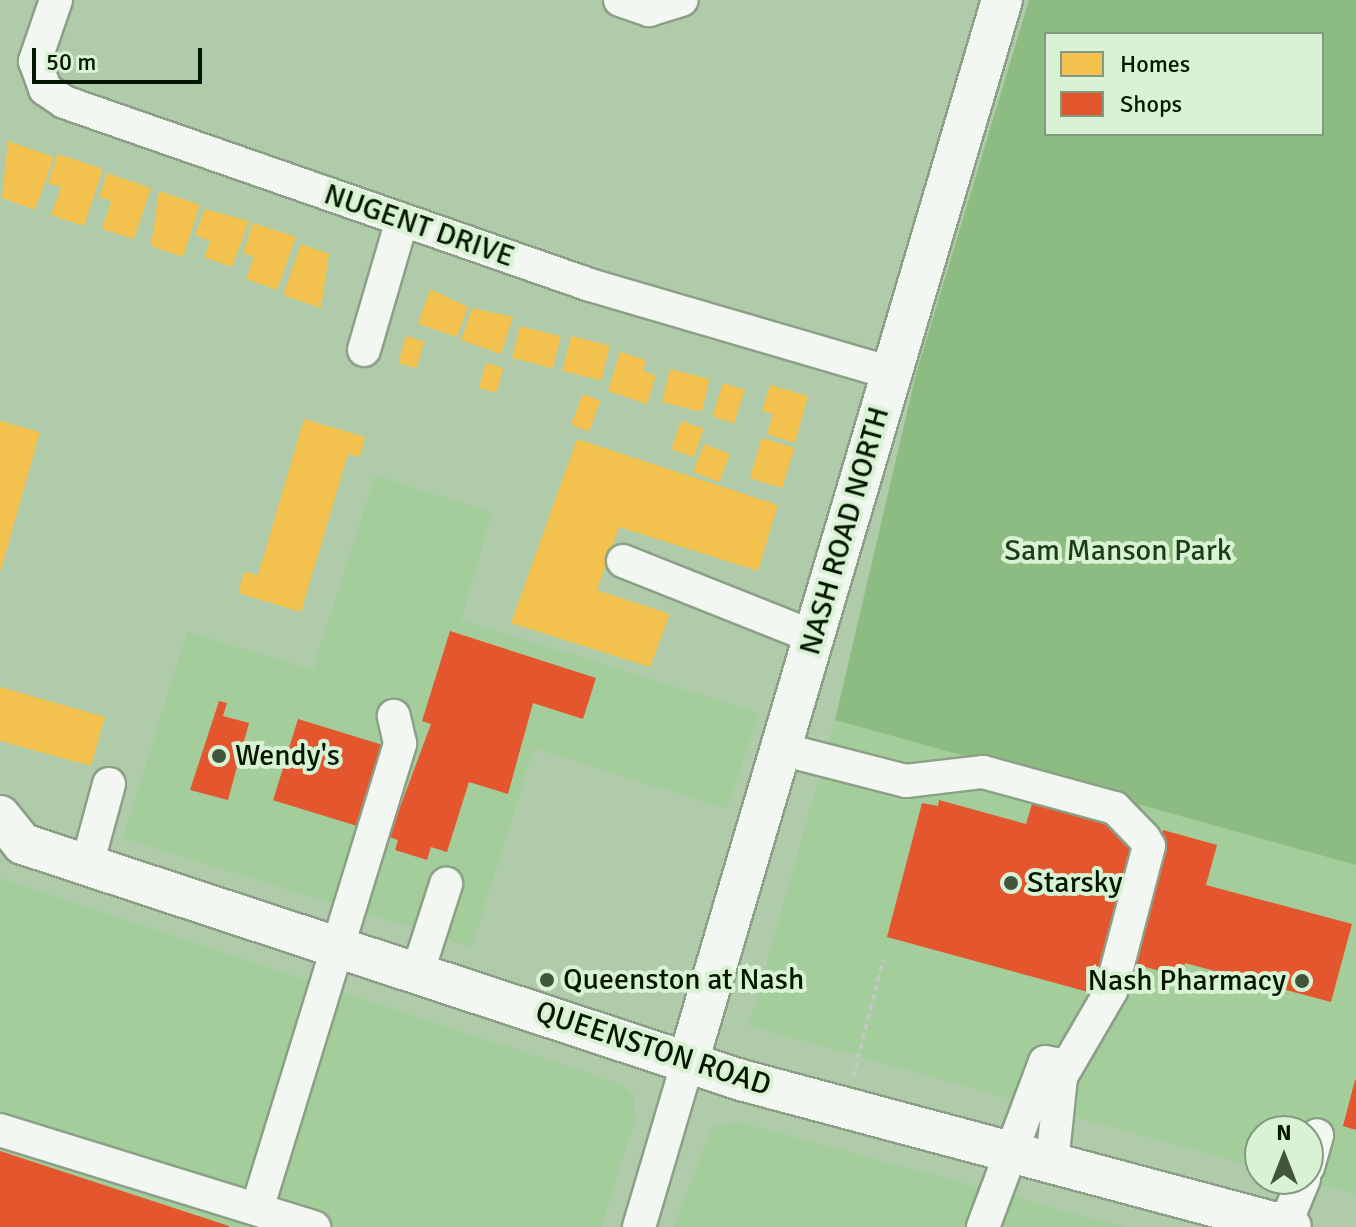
<!DOCTYPE html>
<style>
body{margin:0}
#map{position:relative;width:1356px;height:1227px;overflow:hidden;background:#b0cbaa;font-family:Signika,sans-serif}
div>[style]{position:absolute}
.built>*{inset:0;background:#a3cd9b}
.green>*{inset:0;background:#8dbc83}
.homes>*{inset:0;background:#f2c14e;transform-origin:0 0}
.shops>*{inset:0;background:#e4572e;transform-origin:0 0}
.path>*{height:4px;margin-top:-2px;transform-origin:0;background:repeating-linear-gradient(90deg,#c1c8bf 0 6px,transparent 0 10px)}
.roads{filter:drop-shadow(2px 0 #8ba087) drop-shadow(-2px 0 #8ba087) drop-shadow(0 2px #8ba087) drop-shadow(0 -2px #8ba087)}
.minor>*{height:32px;margin:-16px;padding:0 16px;transform-origin:16px;border-radius:16px;background:#f3f7f2}
.major>*{height:40px;margin:-20px;padding:0 20px;transform-origin:20px;border-radius:20px;background:#f3f7f2}
.dots>*{width:22px;height:22px;translate:-50% -50%;box-sizing:border-box;border:4px solid #d9f2d4;border-radius:50%}
span{translate:-50% -50%;white-space:nowrap;text-align:center;line-height:1.15;-webkit-text-stroke:8px #d9f2d4;paint-order:stroke}
.street-label{font-size:30px;color:#051703}
.park-label{font-size:30px;color:#1c3e15}
.poi-label{font-size:30px;color:#051703}
.left{translate:0 -50%;text-align:left}
.right{translate:-100% -50%;text-align:right}
.legend{position:absolute;left:1044px;top:32px;width:280px;height:104px;box-sizing:border-box;background:#d9f2d4;border:2px solid #849a80;margin:0;padding:10px 14px;list-style:none;font-size:24px;color:#051703}
.legend li{display:flex;align-items:center;gap:16px;height:40px}
.legend b{width:40px;border:2px solid #849a80}
.north{position:absolute;left:1244px;top:1115px;width:80px;height:80px;box-sizing:border-box;background:#d9f2d4;border:2px solid #849a80;border-radius:50%;rotate:0deg;font-size:22px;font-weight:700;line-height:32px;text-align:center;color:#051703}
.north::after{content:'';display:block;margin:auto;width:28px;height:36px;background:#41563d;clip-path:polygon(50% 0,100% 100%,50% 72%,0 100%)}
.scale{position:absolute;left:32px;top:48px;width:170px;height:36px;box-sizing:border-box;border:4px solid #051703;border-top:0;padding-left:10px;font-size:24px;line-height:28px;white-space:nowrap;color:#051703;-webkit-text-stroke:6px #d9f2d4;paint-order:stroke}
</style>
<div id="map">
<div class="built">
<i style="clip-path:polygon(375px 475px,492px 513px,461px 620px,759px 713px,727px 809px,534px 748px,472px 947px,123px 838px,187px 632px,313px 670px)"></i>
<i style="clip-path:polygon(835px 720px,1356px 865px,1356px 1194px,1301px 1179px,1308px 1131px,1260px 1131px,1260px 1168px,749px 1026px)"></i>
<i style="clip-path:polygon(0 878px,623px 1085px,634px 1095px,635px 1119px,601px 1227px,0 1227px)"></i>
<i style="clip-path:polygon(735px 1121px,1124px 1227px,674px 1227px,712px 1127px)"></i>
</div>
<div class="green">
<i style="clip-path:polygon(evenodd,1029px 0,1356px 0,1356px 865px,835px 720px,916px 374px,1029px 0,1046px 34px,1322px 34px,1322px 134px,1046px 134px,1046px 34px)"></i>
</div>
<div class="homes">
<i style="clip-path:polygon(8px 141px,54px 157px,35px 210px,2px 198px)"></i>
<i style="clip-path:polygon(58px 154px,103px 169px,84px 226px,51px 215px,61px 187px,48px 183px)"></i>
<i style="clip-path:polygon(107px 173px,151px 188px,134px 239px,102px 229px,111px 201px,99px 197px)"></i>
<i style="clip-path:polygon(159px 191px,200px 205px,183px 257px,151px 246px)"></i>
<i style="clip-path:polygon(205px 209px,249px 221px,232px 267px,204px 257px,210px 241px,195px 235px)"></i>
<i style="clip-path:polygon(253px 223px,296px 237px,277px 290px,246px 279px,254px 257px,243px 253px)"></i>
<i style="clip-path:polygon(301px 244px,329px 254px,321px 308px,283px 295px)"></i>
<i style="clip-path:polygon(430px 289px,468px 307px,457px 337px,418px 324px)"></i>
<i style="clip-path:polygon(472px 308px,513px 317px,501px 354px,461px 340px)"></i>
<i style="left:520px;top:326px;width:42px;height:33px;rotate:14deg"></i>
<i style="left:406px;top:336px;width:19px;height:28px;rotate:16deg"></i>
<i style="left:571px;top:336px;width:40px;height:36px;rotate:14deg"></i>
<i style="clip-path:polygon(620px 352px,646px 360px,643px 371px,656px 375px,647px 404px,608px 391px)"></i>
<i style="left:486px;top:363px;width:18px;height:26px;rotate:16deg"></i>
<i style="left:670px;top:369px;width:41px;height:34px;rotate:14deg"></i>
<i style="left:723px;top:383px;width:23px;height:35px;rotate:18deg"></i>
<i style="clip-path:polygon(770px 385px,808px 396px,795px 443px,767px 434px,773px 414px,762px 411px)"></i>
<i style="left:583px;top:394px;width:19px;height:33px;rotate:21deg"></i>
<i style="clip-path:polygon(304px 419px,365px 437px,360px 457px,348px 454px,301px 612px,238px 593px,244px 572px,258px 575px)"></i>
<i style="clip-path:polygon(0 421px,40px 432px,1px 570px,0 570px)"></i>
<i style="left:681px;top:421px;width:24px;height:30px;rotate:19deg"></i>
<i style="left:762px;top:438px;width:34px;height:42px;rotate:17deg"></i>
<i style="clip-path:polygon(577px 439px,778px 505px,758px 571px,619px 527px,597px 590px,670px 614px,650px 667px,511px 623px)"></i>
<i style="left:704px;top:444px;width:28px;height:30px;rotate:21deg"></i>
<i style="clip-path:polygon(0 687px,105px 717px,91px 766px,0 741px)"></i>
</div>
<div class="shops">
<i style="clip-path:polygon(450px 631px,596px 678px,583px 719px,533px 703px,508px 794px,469px 782px,447px 852px,431px 847px,427px 860px,395px 850px,398px 840px,389px 837px,431px 724px,422px 721px)"></i>
<i style="clip-path:polygon(219px 701px,227px 703px,223px 716px,249px 723px,228px 800px,190px 790px)"></i>
<i style="left:298px;top:719px;width:88px;height:85px;rotate:17deg"></i>
<i style="clip-path:polygon(1034px 797px,1104px 816px,1138px 847px,1092px 993px,887px 937px,922px 803px,938px 806px,939px 800px,1026px 824px)"></i>
<i style="clip-path:polygon(1163px 830px,1217px 845px,1206px 885px,1352px 924px,1331px 1002px,1185px 963px,1182px 977px,1127px 962px)"></i>
<i style="clip-path:polygon(1355px 1080px,1356px 1080px,1356px 1130px,1343px 1126px)"></i>
<i style="clip-path:polygon(0 1151px,229px 1226px,229px 1227px,0 1227px)"></i>
</div>
<div class="path">
<i style="left:853px;top:1078px;width:122px;rotate:-75.7deg"></i>
</div>
<div class="roads">
<div class="minor">
<i style="left:56px;top:0;width:65px;rotate:109deg"></i>
<i style="left:35px;top:61px;width:30px;rotate:70deg"></i>
<i style="left:45px;top:89px;width:23px;rotate:34deg"></i>
<i style="left:64px;top:102px;width:557px;rotate:19.18deg"></i>
<i style="left:590px;top:285px;width:314px;rotate:16.3deg"></i>
<i style="left:620px;top:0;width:31px;rotate:19deg"></i>
<i style="left:649px;top:10px;width:34px;rotate:-17deg"></i>
<i style="left:364px;top:350px;width:135px;rotate:-73.7deg"></i>
<i style="left:623px;top:561px;width:206px;rotate:21.7deg"></i>
<i style="left:781px;top:749px;width:129px;rotate:14.4deg"></i>
<i style="left:906px;top:781px;width:78px;rotate:-6.7deg"></i>
<i style="left:983px;top:772px;width:137px;rotate:15.3deg"></i>
<i style="left:1115px;top:808px;width:42px;rotate:46deg"></i>
<i style="left:1144px;top:838px;width:9px;rotate:58deg"></i>
<i style="left:1149px;top:846px;width:150px;rotate:104.7deg"></i>
<i style="left:1111px;top:991px;width:99px;rotate:120.2deg"></i>
<i style="left:1061px;top:1077px;width:85px;rotate:96deg"></i>
<i style="left:87px;top:865px;width:84px;rotate:-74.8deg"></i>
<i style="left:417px;top:974px;width:95px;rotate:-72.1deg"></i>
<i style="left:0;top:1130px;width:329px;rotate:17.2deg"></i>
<i style="left:1308px;top:1167px;width:33px;rotate:-74deg"></i>
<i style="left:257px;top:1209px;width:487px;rotate:-72.9deg"></i>
<i style="left:400px;top:743px;width:28px;rotate:-103deg"></i>
<i style="left:639px;top:1227px;width:172px;rotate:-73.5deg"></i>
<i style="left:983px;top:1227px;width:176px;rotate:-69.4deg"></i>
<i style="left:1045px;top:1062px;width:20px;rotate:11deg"></i>
<i style="left:1284px;top:1227px;width:52px;rotate:-67.4deg"></i>
</div>
<div class="major">
<i style="left:0;top:816px;width:36px;rotate:51deg"></i>
<i style="left:23px;top:844px;width:756px;rotate:18.2deg"></i>
<i style="left:741px;top:1080px;width:569px;rotate:14.96deg"></i>
<i style="left:688px;top:1062px;width:1107px;rotate:-73.53deg"></i>
</div>
</div>
<div class="dots">
<i style="left:219px;top:756px;background:#41563d"></i>
<i style="left:1011px;top:883px;background:#41563d"></i>
<i style="left:547px;top:980px;background:#41563d"></i>
<i style="left:1302px;top:981px;background:#41563d"></i>
</div>
<div class="street-label">
<span style="left:419px;top:226px;rotate:19deg">NUGENT DRIVE</span>
<span style="left:845px;top:531px;rotate:-74deg">NASH ROAD NORTH</span>
<span style="left:653px;top:1049px;rotate:18deg">QUEENSTON ROAD</span>
</div>
<div class="park-label">
<span style="left:1118px;top:551px">Sam Manson Park</span>
</div>
<div class="poi-label">
<span class="left" style="left:235px;top:756px">Wendy's</span>
<span class="left" style="left:1027px;top:883px">Starsky</span>
<span class="left" style="left:563px;top:980px">Queenston at Nash</span>
<span class="right" style="left:1286px;top:981px">Nash Pharmacy</span>
</div>
<ul class="legend">
<li><b style="height:22px;background:#f2c14e"></b>Homes</li>
<li><b style="height:22px;background:#e4572e"></b>Shops</li>
</ul>
<div class="north">N</div>
<div class="scale">50 m</div>
</div>
